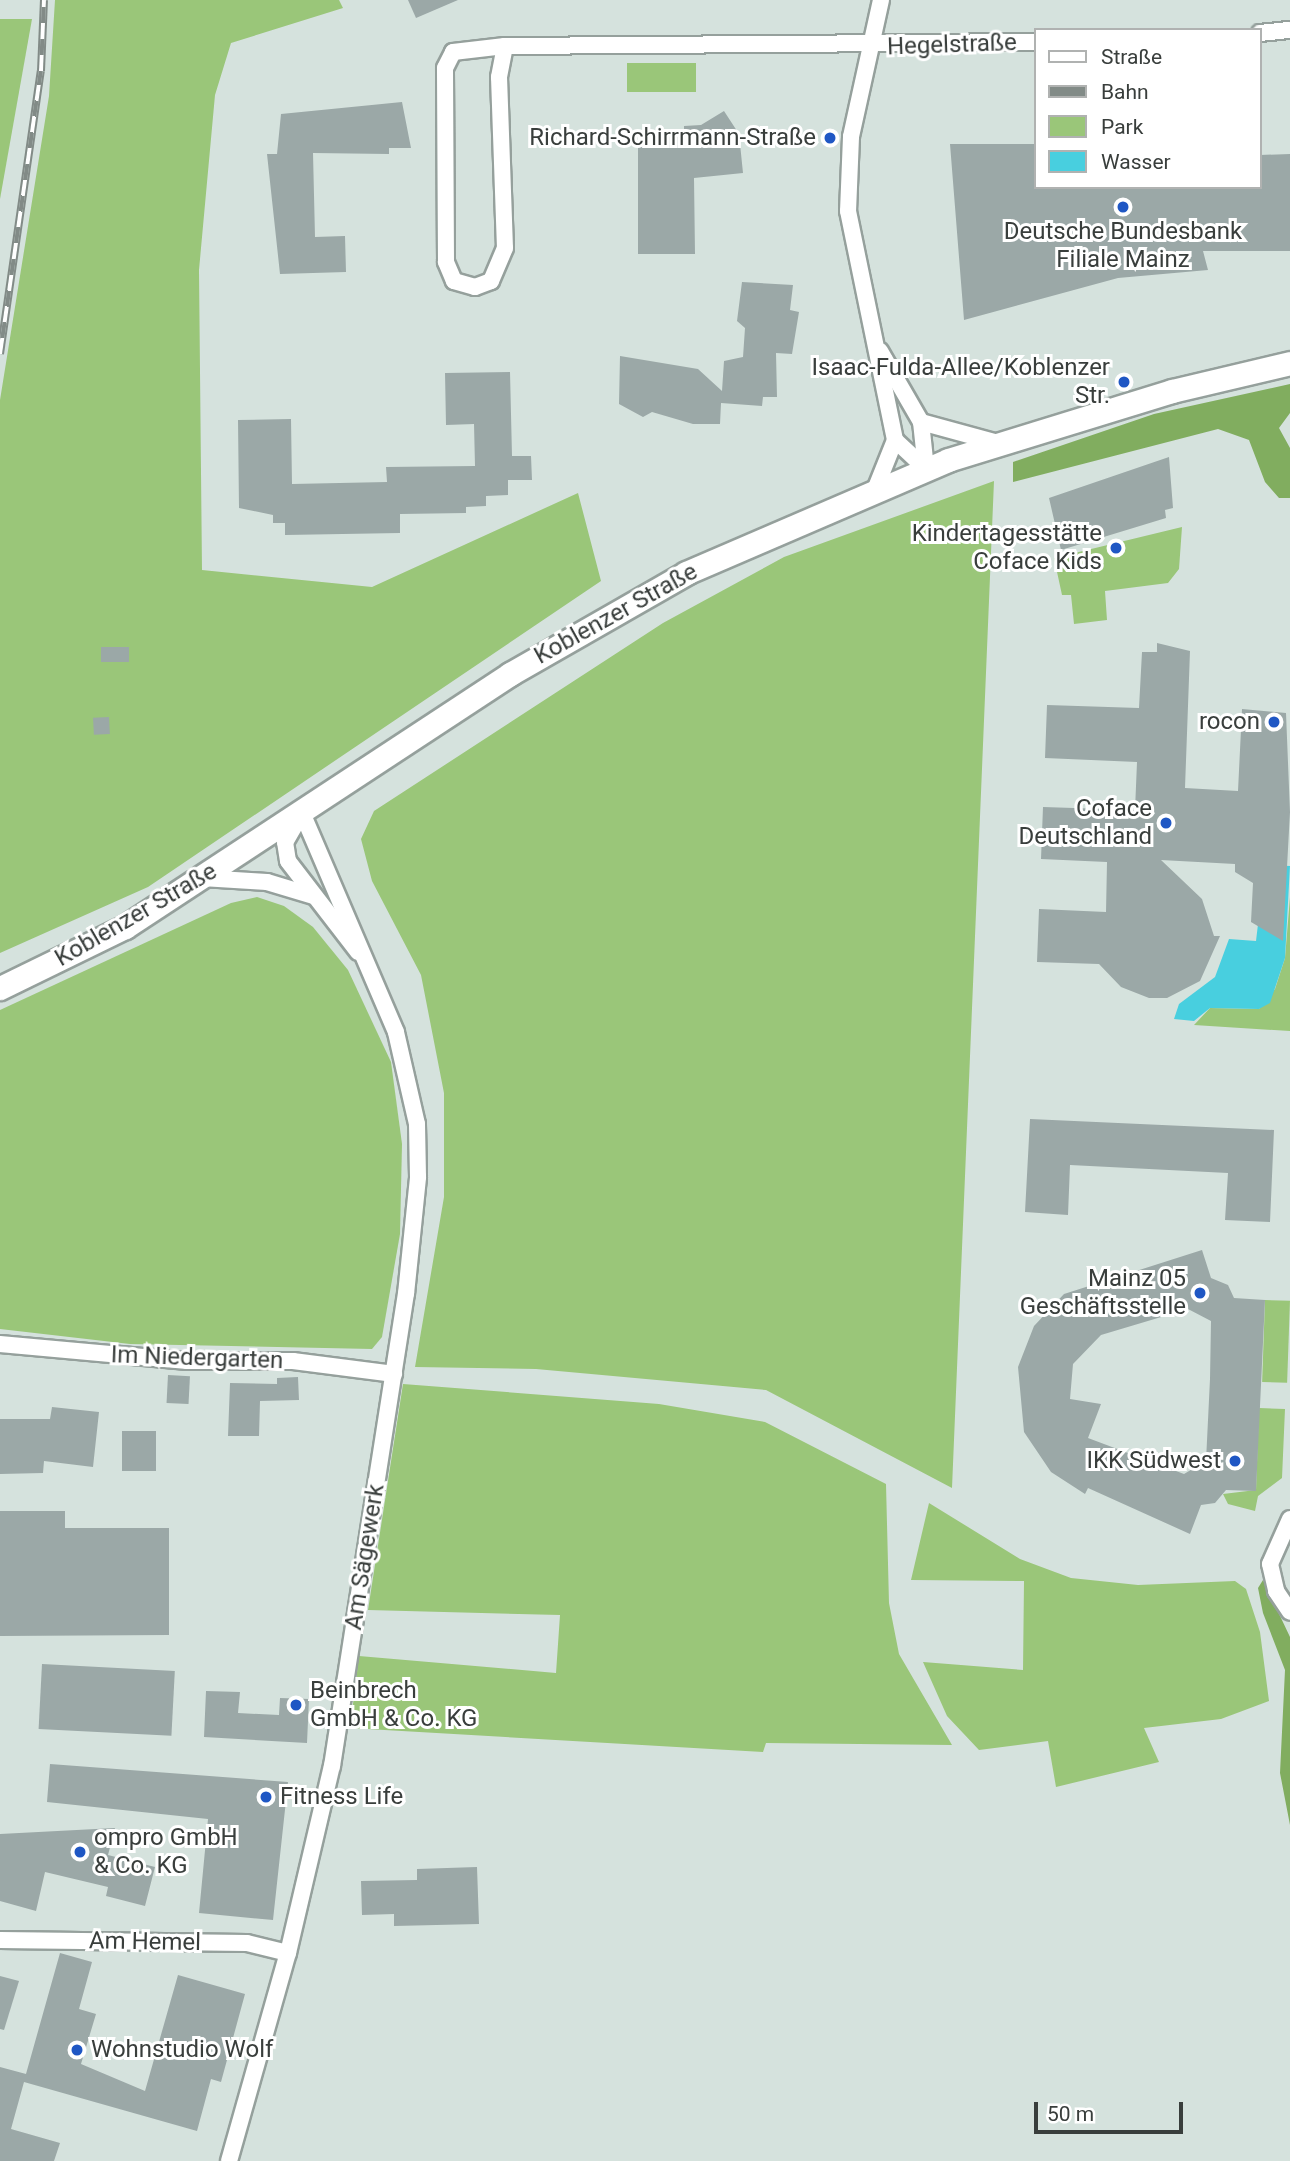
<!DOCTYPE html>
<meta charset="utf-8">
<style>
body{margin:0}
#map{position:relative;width:1290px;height:2161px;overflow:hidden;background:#d5e2dd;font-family:Roboto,sans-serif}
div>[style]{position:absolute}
.green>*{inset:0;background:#9ac679;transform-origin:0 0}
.forest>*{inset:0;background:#81ad5f}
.water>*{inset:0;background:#48cfdf}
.building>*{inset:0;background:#9ba8a7;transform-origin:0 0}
.roads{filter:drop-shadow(2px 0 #95a09c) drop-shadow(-2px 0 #95a09c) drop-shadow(0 2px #95a09c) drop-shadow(0 -2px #95a09c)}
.street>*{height:16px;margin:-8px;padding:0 8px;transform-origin:8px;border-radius:8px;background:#fff}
.secondary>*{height:23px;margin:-11.5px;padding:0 11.5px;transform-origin:11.5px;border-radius:11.5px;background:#fff}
.rail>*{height:8px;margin-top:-4px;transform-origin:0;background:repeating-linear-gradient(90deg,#fff 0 16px,#828b87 0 32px);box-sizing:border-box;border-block:2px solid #828b87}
.dots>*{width:19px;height:19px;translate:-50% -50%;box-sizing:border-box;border:4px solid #fff;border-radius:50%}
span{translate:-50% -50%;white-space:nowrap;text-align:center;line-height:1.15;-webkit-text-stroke:6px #fff;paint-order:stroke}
.street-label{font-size:24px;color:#393e3c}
.poi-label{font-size:24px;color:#393e3c}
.right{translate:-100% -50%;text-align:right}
.left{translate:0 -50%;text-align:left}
.legend{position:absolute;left:1034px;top:28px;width:228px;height:161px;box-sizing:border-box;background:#fff;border:2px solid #b0b2b1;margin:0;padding:9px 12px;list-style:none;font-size:21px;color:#393e3c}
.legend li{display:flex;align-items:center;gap:14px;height:35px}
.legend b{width:35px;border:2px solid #b0b2b1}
.scale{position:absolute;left:1034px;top:2102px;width:149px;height:32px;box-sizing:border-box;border:4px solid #393e3c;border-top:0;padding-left:9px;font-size:21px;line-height:24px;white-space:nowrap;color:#393e3c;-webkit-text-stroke:5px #fff;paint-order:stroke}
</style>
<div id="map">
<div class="green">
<i style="clip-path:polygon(55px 0,339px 0,343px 8px,231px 43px,215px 95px,199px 270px,202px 570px,372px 587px,578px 493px,601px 581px,148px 887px,0 953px,0 400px,49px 96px)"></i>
<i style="clip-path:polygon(0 19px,32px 19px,0 199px)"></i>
<i style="left:627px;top:63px;width:69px;height:29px"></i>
<i style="clip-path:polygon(994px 481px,952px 1488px,766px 1390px,536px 1369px,415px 1367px,444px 1197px,444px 1093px,421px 975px,372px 881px,361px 839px,374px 811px,663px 623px,784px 557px)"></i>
<i style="clip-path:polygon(1182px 527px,1179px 569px,1168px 583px,1105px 591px,1107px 620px,1074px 624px,1071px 595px,1062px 595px,1054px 558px)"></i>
<i style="clip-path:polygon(257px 897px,284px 906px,313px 927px,348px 970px,391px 1062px,402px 1144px,400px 1234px,382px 1337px,372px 1349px,130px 1344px,0 1329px,0 1010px,231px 903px)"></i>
<i style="clip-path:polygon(1290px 897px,1290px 1031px,1194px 1025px,1210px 1008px,1259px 1009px,1275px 989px,1285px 958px)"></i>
<i style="left:1265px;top:1300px;width:25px;height:82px;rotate:2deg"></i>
<i style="clip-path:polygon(403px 1384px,659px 1404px,765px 1422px,886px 1484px,889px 1603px,899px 1654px,952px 1745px,766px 1743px,763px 1752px,350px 1728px,359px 1656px,556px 1673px,560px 1615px,368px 1610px)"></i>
<i style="clip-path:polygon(1259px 1408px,1285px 1409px,1282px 1478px,1258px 1496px,1255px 1511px,1228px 1504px,1223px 1494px,1256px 1490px)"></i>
<i style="clip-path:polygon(929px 1503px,1020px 1559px,1071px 1578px,1138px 1585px,1235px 1581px,1246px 1589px,1260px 1632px,1269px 1701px,1221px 1719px,1144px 1728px,1159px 1762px,1056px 1787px,1048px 1741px,979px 1750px,947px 1716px,923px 1662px,1023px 1670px,1024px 1581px,911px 1580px)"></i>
</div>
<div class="forest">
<i style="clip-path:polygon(1290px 384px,1290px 413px,1279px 428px,1290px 448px,1290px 498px,1279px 498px,1265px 482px,1249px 440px,1218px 429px,1013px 482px,1013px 462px,1154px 414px)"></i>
<i style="clip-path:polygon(1263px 1580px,1290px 1637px,1290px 1825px,1280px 1773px,1285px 1670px,1263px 1613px,1258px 1588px)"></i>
</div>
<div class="water">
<i style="clip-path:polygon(1265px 865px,1290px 866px,1285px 958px,1270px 1003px,1259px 1009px,1210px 1008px,1194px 1021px,1174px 1019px,1179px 1004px,1215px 977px,1229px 939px,1256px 941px)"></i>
</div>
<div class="building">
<i style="clip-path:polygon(408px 0,458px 0,416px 18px)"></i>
<i style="clip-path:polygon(402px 102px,411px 148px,389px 148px,389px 154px,313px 153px,315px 237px,345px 236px,346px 272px,280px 274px,267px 154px,277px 154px,281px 114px)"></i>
<i style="clip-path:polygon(724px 111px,739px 134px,743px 173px,694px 178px,695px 254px,638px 254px,638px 148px,648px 136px,684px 135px,684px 126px,701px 125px)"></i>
<i style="clip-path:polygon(950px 144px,1036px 144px,1036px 187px,1260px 187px,1260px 155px,1290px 154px,1290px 251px,1203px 251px,1208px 270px,1118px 278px,964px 320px)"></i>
<i style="clip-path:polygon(742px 282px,793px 285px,790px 310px,799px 312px,792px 354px,776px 353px,777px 397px,763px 397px,762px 406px,721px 403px,720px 424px,693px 424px,652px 412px,643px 417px,619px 404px,620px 356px,698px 369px,722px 391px,724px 361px,743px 357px,745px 328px,737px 321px)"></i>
<i style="clip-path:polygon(510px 372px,512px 456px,531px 456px,532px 480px,508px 480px,508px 495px,486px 496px,486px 506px,466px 507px,466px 513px,400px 514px,400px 533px,285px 535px,285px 523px,273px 523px,273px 515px,239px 508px,238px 420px,291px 419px,292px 484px,387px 482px,386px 467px,475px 466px,474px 424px,446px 425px,445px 373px)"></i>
<i style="clip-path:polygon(1169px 457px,1173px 508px,1165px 510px,1166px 518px,1061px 550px,1049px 498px)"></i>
<i style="clip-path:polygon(1157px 643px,1190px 651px,1185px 788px,1238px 791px,1242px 709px,1286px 713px,1290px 812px,1283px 941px,1251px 922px,1253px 883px,1235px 872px,1235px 864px,1161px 860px,1202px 899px,1214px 936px,1220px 936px,1200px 981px,1167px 998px,1149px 998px,1121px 987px,1099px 964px,1037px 962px,1039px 909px,1106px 912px,1107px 862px,1041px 859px,1043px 807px,1135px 810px,1137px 762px,1045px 758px,1047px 705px,1139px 708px,1142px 652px,1157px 652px)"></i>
<i style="left:101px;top:647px;width:28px;height:15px"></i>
<i style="left:109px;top:717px;width:17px;height:16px;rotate:87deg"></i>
<i style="clip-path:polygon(1030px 1119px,1274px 1130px,1270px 1222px,1225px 1220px,1228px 1173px,1070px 1165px,1068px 1215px,1025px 1212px)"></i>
<i style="clip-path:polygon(evenodd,1202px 1250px,1211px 1278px,1228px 1285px,1234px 1298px,1265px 1300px,1256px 1491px,1226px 1490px,1215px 1503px,1201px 1505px,1190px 1534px,1088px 1488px,1085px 1494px,1051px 1472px,1024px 1432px,1018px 1367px,1034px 1326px,1064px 1294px,1202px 1250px,1188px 1309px,1211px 1321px,1210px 1379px,1206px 1461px,1184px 1474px,1088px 1438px,1101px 1404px,1070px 1399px,1073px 1364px,1101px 1335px,1188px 1309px)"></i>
<i style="left:168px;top:1375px;width:22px;height:28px;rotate:3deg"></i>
<i style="clip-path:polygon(298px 1377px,299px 1400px,260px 1401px,259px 1436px,228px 1436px,230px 1383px,277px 1384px,277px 1378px)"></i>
<i style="clip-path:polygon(52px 1407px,99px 1412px,93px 1467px,44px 1461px,43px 1473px,0 1474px,0 1419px,50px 1419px)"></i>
<i style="left:122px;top:1431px;width:34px;height:40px"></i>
<i style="clip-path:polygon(0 1511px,65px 1511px,65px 1528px,169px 1528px,169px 1635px,0 1636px)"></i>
<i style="left:42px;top:1664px;width:133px;height:65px;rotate:3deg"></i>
<i style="clip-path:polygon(206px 1691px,240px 1692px,238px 1713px,279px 1715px,280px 1698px,309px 1699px,307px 1743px,204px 1737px)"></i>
<i style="clip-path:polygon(50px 1764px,288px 1782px,273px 1920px,199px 1913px,208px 1819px,47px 1802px)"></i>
<i style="clip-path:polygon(115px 1828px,108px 1855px,155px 1867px,145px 1906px,106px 1896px,108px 1887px,45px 1872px,36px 1911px,0 1901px,0 1834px)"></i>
<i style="clip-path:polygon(477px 1867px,479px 1924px,394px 1926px,394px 1914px,362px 1915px,361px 1881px,417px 1880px,417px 1869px)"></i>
<i style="clip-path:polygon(60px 1953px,92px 1962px,79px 2009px,96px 2014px,81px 2064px,145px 2091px,178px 1975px,245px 1994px,221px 2082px,211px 2079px,197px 2131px,24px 2082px,11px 2129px,60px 2143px,54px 2161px,0 2161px,0 2067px,26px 2074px)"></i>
<i style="clip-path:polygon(0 1976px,19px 1981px,4px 2030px,0 2029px)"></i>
</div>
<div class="roads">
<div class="street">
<i style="left:881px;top:0;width:140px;rotate:102.4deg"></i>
<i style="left:851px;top:137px;width:74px;rotate:92.3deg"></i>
<i style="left:848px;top:211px;width:234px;rotate:78.4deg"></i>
<i style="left:895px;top:440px;width:42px;rotate:43.1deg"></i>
<i style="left:1260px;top:33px;width:30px;rotate:-6deg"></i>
<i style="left:505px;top:46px;width:32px;rotate:101deg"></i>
<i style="left:499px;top:77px;width:171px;rotate:88deg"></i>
<i style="left:505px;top:248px;width:36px;rotate:113deg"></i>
<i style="left:491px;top:281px;width:17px;rotate:159deg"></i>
<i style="left:475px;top:287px;width:22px;rotate:-164deg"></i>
<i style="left:454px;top:281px;width:21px;rotate:-113deg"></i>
<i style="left:446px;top:262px;width:194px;rotate:-90.3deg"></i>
<i style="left:445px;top:68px;width:18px;rotate:-63deg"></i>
<i style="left:453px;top:52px;width:52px;rotate:-6.6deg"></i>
<i style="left:505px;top:46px;width:531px;rotate:-0.43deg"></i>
<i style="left:880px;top:351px;width:82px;rotate:60deg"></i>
<i style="left:921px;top:422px;width:47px;rotate:83.9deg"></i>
<i style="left:921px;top:422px;width:76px;rotate:15.3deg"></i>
<i style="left:875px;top:490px;width:54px;rotate:-68.2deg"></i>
<i style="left:202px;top:878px;width:65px;rotate:3.5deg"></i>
<i style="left:267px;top:882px;width:48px;rotate:16.9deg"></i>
<i style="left:0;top:1344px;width:188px;rotate:5.2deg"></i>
<i style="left:187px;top:1361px;width:106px"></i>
<i style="left:293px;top:1361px;width:102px;rotate:7.3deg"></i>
<i style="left:1290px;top:1519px;width:49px;rotate:114deg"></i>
<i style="left:1270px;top:1564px;width:28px;rotate:77deg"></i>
<i style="left:1276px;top:1591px;width:25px;rotate:56deg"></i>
<i style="left:0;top:1940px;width:247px;rotate:0.7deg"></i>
<i style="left:247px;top:1943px;width:42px;rotate:13.7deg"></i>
<i style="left:229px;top:2161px;width:216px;rotate:-74.2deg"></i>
<i style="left:288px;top:1953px;width:192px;rotate:-76.8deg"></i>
<i style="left:332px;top:1766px;width:478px;rotate:-81.1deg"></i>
<i style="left:406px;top:1294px;width:118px;rotate:-84.1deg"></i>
<i style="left:418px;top:1177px;width:53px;rotate:-91.1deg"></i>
<i style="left:417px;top:1124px;width:94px;rotate:-102.9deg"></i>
<i style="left:396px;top:1032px;width:238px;rotate:-113.2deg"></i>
<i style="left:302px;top:813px;width:34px;rotate:120deg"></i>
<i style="left:285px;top:842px;width:19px;rotate:81deg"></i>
<i style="left:288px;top:861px;width:115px;rotate:52.4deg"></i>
</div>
<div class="secondary">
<i style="left:0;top:988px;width:139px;rotate:-26deg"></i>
<i style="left:125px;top:927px;width:461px;rotate:-33.3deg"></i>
<i style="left:510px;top:674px;width:203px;rotate:-29.8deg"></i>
<i style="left:686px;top:573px;width:285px;rotate:-23.3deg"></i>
<i style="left:948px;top:460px;width:234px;rotate:-17.1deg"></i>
<i style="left:1172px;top:391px;width:121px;rotate:-13.3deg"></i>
</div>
</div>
<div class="rail">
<i style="left:0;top:354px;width:286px;rotate:-81.8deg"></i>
<i style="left:41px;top:71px;width:71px;rotate:-87.6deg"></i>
</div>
<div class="dots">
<i style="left:830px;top:138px;background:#1f57c4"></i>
<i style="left:1123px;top:207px;background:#1f57c4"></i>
<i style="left:1124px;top:382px;background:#1f57c4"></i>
<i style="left:1116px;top:548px;background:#1f57c4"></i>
<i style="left:1274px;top:722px;background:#1f57c4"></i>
<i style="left:1166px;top:823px;background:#1f57c4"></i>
<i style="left:1200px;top:1293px;background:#1f57c4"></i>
<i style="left:1235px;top:1461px;background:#1f57c4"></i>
<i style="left:296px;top:1705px;background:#1f57c4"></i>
<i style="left:266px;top:1797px;background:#1f57c4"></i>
<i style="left:80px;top:1852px;background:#1f57c4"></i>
<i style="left:77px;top:2050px;background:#1f57c4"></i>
</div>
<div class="street-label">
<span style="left:952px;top:45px;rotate:-2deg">Hegelstraße</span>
<span style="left:616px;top:614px;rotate:-29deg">Koblenzer Straße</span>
<span style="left:136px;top:915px;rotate:-30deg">Koblenzer Straße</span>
<span style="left:197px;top:1358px;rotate:2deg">Im Niedergarten</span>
<span style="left:365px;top:1557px;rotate:-81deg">Am Sägewerk</span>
<span style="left:145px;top:1942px;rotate:1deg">Am Hemel</span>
</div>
<div class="poi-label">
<span class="right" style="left:816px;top:138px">Richard-Schirrmann-Straße</span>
<span style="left:1123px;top:246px">Deutsche Bundesbank<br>Filiale Mainz</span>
<span class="right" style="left:1110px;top:382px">Isaac-Fulda-Allee/Koblenzer<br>Str.</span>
<span class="right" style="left:1102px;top:548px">Kindertagesstätte<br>Coface Kids</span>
<span class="right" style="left:1260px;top:722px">rocon</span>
<span class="right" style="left:1152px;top:823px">Coface<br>Deutschland</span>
<span class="right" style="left:1186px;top:1293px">Mainz 05<br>Geschäftsstelle</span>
<span class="right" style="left:1221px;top:1461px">IKK Südwest</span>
<span class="left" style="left:310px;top:1705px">Beinbrech<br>GmbH &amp; Co. KG</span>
<span class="left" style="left:280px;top:1797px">Fitness Life</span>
<span class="left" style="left:94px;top:1852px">ompro GmbH<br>&amp; Co. KG</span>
<span class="left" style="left:91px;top:2050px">Wohnstudio Wolf</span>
</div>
<ul class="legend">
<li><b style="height:9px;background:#fff"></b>Straße</li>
<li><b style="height:9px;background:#828b87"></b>Bahn</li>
<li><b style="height:19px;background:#9ac679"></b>Park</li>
<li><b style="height:19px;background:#48cfdf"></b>Wasser</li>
</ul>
<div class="scale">50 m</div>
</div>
